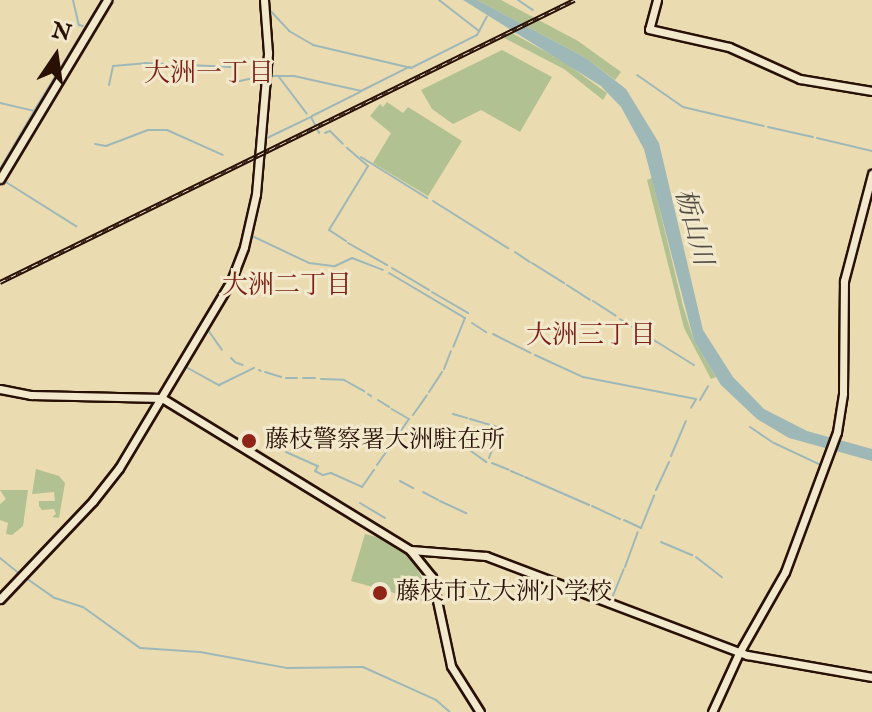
<!DOCTYPE html>
<meta charset="utf-8">
<style>
body{margin:0}
#map{position:relative;width:872px;height:712px;overflow:hidden;background:#ebdbb1;font-family:"IM FELL English","Noto Serif JP",serif}
div>[style]{position:absolute}
.green>*{inset:0;background:#b1c191}
.water>*{inset:0;background:#9eb8b8}
.stream>*{height:2px;margin:-1px;padding:0 1px;transform-origin:1px;border-radius:1px;background:#9eb8b8}
.roads{filter:drop-shadow(2px 0 #281005) drop-shadow(-2px 0 #281005) drop-shadow(0 2px #281005) drop-shadow(0 -2px #281005)}
.secondary>*{height:7px;margin:-3.5px;padding:0 3.5px;transform-origin:3.5px;border-radius:3.5px;background:#f2e8cc}
.rail>*{height:5px;margin-top:-2.5px;transform-origin:0;background:repeating-linear-gradient(90deg,#f2e8cc 0 6px,#281005 0 12px);box-sizing:border-box;border-block:2px solid #281005}
.dots>*{width:22px;height:22px;translate:-50% -50%;box-sizing:border-box;border:4px solid #f2e8cc;border-radius:50%}
span{translate:-50% -50%;white-space:nowrap;text-align:center;line-height:1.15;-webkit-text-stroke:6px #f2e8cc;paint-order:stroke}
.poi-label{font-size:24px;color:#281005}
.left{translate:0 -50%;text-align:left}
.neighbourhood-label{font-size:26px;color:#7a1f14}
.water-label{font-size:26px;color:#514b44;font-style:italic}
.north{position:absolute;left:16px;top:16px;width:80px;height:80px;-webkit-text-stroke:6px #f2e8cc;paint-order:stroke;rotate:13deg;font-size:22px;font-weight:700;line-height:32px;text-align:center;color:#281005}
.north::after{content:'';display:block;margin:auto;width:28px;height:36px;background:#281005;clip-path:polygon(50% 0,100% 100%,50% 72%,0 100%)}
</style>
<div id="map">
<div class="green">
<i style="clip-path:polygon(477px 0,501px 0,578px 41px,621px 72px,615px 80px,586px 58px)"></i>
<i style="clip-path:polygon(512px 33px,564px 62px,607px 93px,603px 100px,564px 69px,504px 38px)"></i>
<i style="clip-path:polygon(502px 50px,552px 77px,520px 132px,481px 110px,453px 124px,432px 109px,421px 90px)"></i>
<i style="clip-path:polygon(387px 102px,403px 113px,408px 107px,462px 141px,428px 196px,373px 163px,391px 133px,370px 116px,380px 104px,383px 107px)"></i>
<i style="clip-path:polygon(652px 178px,683px 306px,694px 341px,716px 377px,711px 379px,684px 328px,647px 180px)"></i>
<i style="clip-path:polygon(36px 469px,59px 476px,65px 483px,59px 518px,52px 517px,56px 514px,54px 509px,42px 510px,39px 506px,39px 501px,55px 501px,54px 492px,32px 494px)"></i>
<i style="clip-path:polygon(0 490px,28px 490px,23px 526px,12px 535px,6px 534px,8px 523px,0 520px,0 504px,6px 499px)"></i>
<i style="clip-path:polygon(365px 534px,377px 537px,411px 558px,431px 594px,427px 602px,351px 581px)"></i>
</div>
<div class="water">
<i style="clip-path:polygon(463px 0,477px 0,586px 58px,626px 89px,659px 143px,703px 330px,733px 377px,764px 409px,807px 431px,872px 449px,872px 461px,789px 438px,757px 419px,721px 385px,694px 341px,644px 149px,621px 107px,601px 86px)"></i>
</div>
<div class="stream">
<i style="left:73px;top:0;width:26px;rotate:77deg"></i>
<i style="left:79px;top:25px;width:4px;rotate:14deg"></i>
<i style="left:439px;top:0;width:51px;rotate:37.8deg"></i>
<i style="left:518px;top:0;width:18px;rotate:34deg"></i>
<i style="left:266px;top:6px;width:34px;rotate:47deg"></i>
<i style="left:289px;top:31px;width:28px;rotate:30deg"></i>
<i style="left:313px;top:45px;width:101px;rotate:13.2deg"></i>
<i style="left:411px;top:68px;width:74px;rotate:-26.6deg"></i>
<i style="left:477px;top:35px;width:21px;rotate:-62deg"></i>
<i style="left:637px;top:75px;width:56px;rotate:34.8deg"></i>
<i style="left:683px;top:107px;width:83px;rotate:13.2deg"></i>
<i style="left:269px;top:76px;width:25px"></i>
<i style="left:294px;top:76px;width:69px;rotate:12.6deg"></i>
<i style="left:361px;top:91px;width:54px;rotate:-26.6deg"></i>
<i style="left:279px;top:77px;width:46px;rotate:52.9deg"></i>
<i style="left:109px;top:85px;width:19px;rotate:-78deg"></i>
<i style="left:113px;top:66px;width:32px;rotate:-5deg"></i>
<i style="left:145px;top:63px;width:87px;rotate:2.6deg"></i>
<i style="left:232px;top:67px;width:15px;rotate:79deg"></i>
<i style="left:235px;top:82px;width:29px;rotate:-12deg"></i>
<i style="left:0;top:103px;width:35px;rotate:13deg"></i>
<i style="left:34px;top:111px;width:130px;rotate:-58.5deg"></i>
<i style="left:312px;top:116px;width:54px;rotate:-26.6deg"></i>
<i style="left:768px;top:127px;width:46px;rotate:12.5deg"></i>
<i style="left:325px;top:133px;width:5px;rotate:-22deg"></i>
<i style="left:330px;top:131px;width:18px;rotate:45deg"></i>
<i style="left:817px;top:138px;width:57px;rotate:13.3deg"></i>
<i style="left:265px;top:139px;width:51px;rotate:-25.6deg"></i>
<i style="left:311px;top:117px;width:18px;rotate:63deg"></i>
<i style="left:95px;top:144px;width:11px;rotate:10deg"></i>
<i style="left:106px;top:146px;width:45px;rotate:-20.9deg"></i>
<i style="left:148px;top:130px;width:19px"></i>
<i style="left:167px;top:130px;width:61px;rotate:24.1deg"></i>
<i style="left:361px;top:157px;width:78px;rotate:31.8deg"></i>
<i style="left:0;top:169px;width:67px;rotate:-59.6deg"></i>
<i style="left:1px;top:179px;width:89px;rotate:32.1deg"></i>
<i style="left:433px;top:201px;width:89px;rotate:32.1deg"></i>
<i style="left:252px;top:236px;width:63px;rotate:25.3deg"></i>
<i style="left:309px;top:263px;width:26px;rotate:7deg"></i>
<i style="left:335px;top:266px;width:19px;rotate:-25deg"></i>
<i style="left:352px;top:258px;width:33px;rotate:21deg"></i>
<i style="left:346px;top:241px;width:20px;rotate:-147deg"></i>
<i style="left:329px;top:230px;width:75px;rotate:-58.6deg"></i>
<i style="left:368px;top:166px;width:28px;rotate:-139deg"></i>
<i style="left:348px;top:243px;width:45px;rotate:29.4deg"></i>
<i style="left:515px;top:252px;width:18px;rotate:34deg"></i>
<i style="left:532px;top:263px;width:38px;rotate:32deg"></i>
<i style="left:392px;top:268px;width:43px;rotate:30.7deg"></i>
<i style="left:389px;top:273px;width:88px;rotate:30.6deg"></i>
<i style="left:465px;top:318px;width:31px;rotate:112deg"></i>
<i style="left:567px;top:285px;width:27px;rotate:33deg"></i>
<i style="left:432px;top:292px;width:42px;rotate:30.3deg"></i>
<i style="left:593px;top:301px;width:27px;rotate:33deg"></i>
<i style="left:620px;top:319px;width:87px;rotate:31.9deg"></i>
<i style="left:472px;top:323px;width:17px;rotate:33deg"></i>
<i style="left:208px;top:330px;width:24px;rotate:55deg"></i>
<i style="left:493px;top:334px;width:42px;rotate:26.6deg"></i>
<i style="left:535px;top:355px;width:53px;rotate:24.6deg"></i>
<i style="left:583px;top:377px;width:115px;rotate:11deg"></i>
<i style="left:696px;top:399px;width:10px;rotate:119deg"></i>
<i style="left:231px;top:358px;width:6px;rotate:45deg"></i>
<i style="left:237px;top:363px;width:6px;rotate:18deg"></i>
<i style="left:186px;top:367px;width:38px;rotate:29deg"></i>
<i style="left:219px;top:385px;width:39px;rotate:-26deg"></i>
<i style="left:444px;top:369px;width:19px;rotate:-69deg"></i>
<i style="left:259px;top:370px;width:2px;rotate:27deg"></i>
<i style="left:265px;top:372px;width:17px;rotate:17deg"></i>
<i style="left:286px;top:378px;width:11px"></i>
<i style="left:303px;top:378px;width:12px"></i>
<i style="left:321px;top:379px;width:23px;rotate:2deg"></i>
<i style="left:344px;top:380px;width:23px;rotate:29deg"></i>
<i style="left:429px;top:392px;width:24px;rotate:-57deg"></i>
<i style="left:368px;top:394px;width:4px;rotate:34deg"></i>
<i style="left:378px;top:400px;width:13px;rotate:32deg"></i>
<i style="left:700px;top:400px;width:16px;rotate:-60deg"></i>
<i style="left:453px;top:414px;width:15px;rotate:16deg"></i>
<i style="left:413px;top:415px;width:24px;rotate:-55deg"></i>
<i style="left:470px;top:419px;width:33px;rotate:16deg"></i>
<i style="left:502px;top:428px;width:14px;rotate:115deg"></i>
<i style="left:750px;top:427px;width:29px;rotate:34deg"></i>
<i style="left:774px;top:443px;width:52px;rotate:25.1deg"></i>
<i style="left:471px;top:451px;width:19px;rotate:36deg"></i>
<i style="left:286px;top:452px;width:35px;rotate:24deg"></i>
<i style="left:318px;top:466px;width:6px;rotate:121deg"></i>
<i style="left:315px;top:471px;width:9px;rotate:27deg"></i>
<i style="left:323px;top:475px;width:8px;rotate:-14deg"></i>
<i style="left:331px;top:473px;width:34px;rotate:24deg"></i>
<i style="left:362px;top:487px;width:21px;rotate:-55deg"></i>
<i style="left:671px;top:456px;width:38px;rotate:-67deg"></i>
<i style="left:489px;top:458px;width:14px;rotate:-69deg"></i>
<i style="left:492px;top:463px;width:18px;rotate:22deg"></i>
<i style="left:377px;top:465px;width:56px;rotate:-55.2deg"></i>
<i style="left:409px;top:419px;width:20px;rotate:-150deg"></i>
<i style="left:511px;top:471px;width:13px;rotate:23deg"></i>
<i style="left:525px;top:477px;width:70px;rotate:23.6deg"></i>
<i style="left:400px;top:481px;width:15px;rotate:28deg"></i>
<i style="left:656px;top:490px;width:31px;rotate:-65deg"></i>
<i style="left:423px;top:492px;width:17px;rotate:28deg"></i>
<i style="left:440px;top:501px;width:29px;rotate:25deg"></i>
<i style="left:360px;top:503px;width:29px;rotate:31deg"></i>
<i style="left:592px;top:506px;width:31px;rotate:25deg"></i>
<i style="left:624px;top:520px;width:19px;rotate:25deg"></i>
<i style="left:641px;top:528px;width:35px;rotate:-68deg"></i>
<i style="left:661px;top:542px;width:34px;rotate:23deg"></i>
<i style="left:696px;top:557px;width:33px;rotate:38deg"></i>
<i style="left:0;top:558px;width:27px;rotate:39deg"></i>
<i style="left:625px;top:567px;width:37px;rotate:-70deg"></i>
<i style="left:26px;top:578px;width:35px;rotate:35deg"></i>
<i style="left:55px;top:598px;width:29px;rotate:18deg"></i>
<i style="left:83px;top:607px;width:70px;rotate:35.7deg"></i>
<i style="left:140px;top:648px;width:60px;rotate:3.8deg"></i>
<i style="left:200px;top:652px;width:88px;rotate:10.4deg"></i>
<i style="left:287px;top:668px;width:76px;rotate:-0.8deg"></i>
<i style="left:363px;top:667px;width:80px;rotate:24.3deg"></i>
<i style="left:436px;top:700px;width:18px;rotate:41deg"></i>
<i style="left:612px;top:598px;width:31px;rotate:-68deg"></i>
</div>
<div class="roads">
<div class="secondary">
<i style="left:657px;top:0;width:30px;rotate:105deg"></i>
<i style="left:649px;top:29px;width:82px;rotate:12.7deg"></i>
<i style="left:729px;top:47px;width:78px;rotate:24.3deg"></i>
<i style="left:800px;top:79px;width:73px;rotate:9.5deg"></i>
<i style="left:0;top:179px;width:209px;rotate:-59.1deg"></i>
<i style="left:0;top:389px;width:32px;rotate:11deg"></i>
<i style="left:31px;top:395px;width:131px;rotate:1.3deg"></i>
<i style="left:162px;top:398px;width:291px;rotate:31.5deg"></i>
<i style="left:410px;top:550px;width:35px;rotate:51deg"></i>
<i style="left:432px;top:577px;width:91px;rotate:77.9deg"></i>
<i style="left:451px;top:666px;width:54px;rotate:57.8deg"></i>
<i style="left:411px;top:550px;width:75px;rotate:4.6deg"></i>
<i style="left:486px;top:556px;width:279px;rotate:20.8deg"></i>
<i style="left:747px;top:655px;width:127px;rotate:10deg"></i>
<i style="left:0;top:599px;width:135px;rotate:-46.5deg"></i>
<i style="left:93px;top:501px;width:42px;rotate:-51.8deg"></i>
<i style="left:119px;top:468px;width:218px;rotate:-59.1deg"></i>
<i style="left:231px;top:281px;width:36px;rotate:-69deg"></i>
<i style="left:244px;top:247px;width:54px;rotate:-77.2deg"></i>
<i style="left:256px;top:194px;width:142px;rotate:-85.1deg"></i>
<i style="left:268px;top:53px;width:53px;rotate:-94.3deg"></i>
<i style="left:712px;top:712px;width:65px;rotate:-65.4deg"></i>
<i style="left:739px;top:653px;width:93px;rotate:-60.4deg"></i>
<i style="left:785px;top:572px;width:149px;rotate:-69.6deg"></i>
<i style="left:837px;top:432px;width:39px;rotate:-81deg"></i>
<i style="left:843px;top:393px;width:112px;rotate:-89.5deg"></i>
<i style="left:844px;top:281px;width:111px;rotate:-75.3deg"></i>
</div>
</div>
<div class="rail">
<i style="left:0;top:282px;width:640px;rotate:-26.16deg"></i>
</div>
<div class="dots">
<i style="left:249px;top:441px;background:#8f2418"></i>
<i style="left:380px;top:593px;background:#8f2418"></i>
</div>
<div class="poi-label">
<span class="left" style="left:265px;top:441px">藤枝警察署大洲駐在所</span>
<span class="left" style="left:396px;top:593px">藤枝市立大洲小学校</span>
</div>
<div class="neighbourhood-label">
<span style="left:209px;top:74px">大洲一丁目</span>
<span style="left:287px;top:286px">大洲二丁目</span>
<span style="left:591px;top:336px">大洲三丁目</span>
</div>
<div class="water-label">
<span style="left:693px;top:227px;rotate:75deg">栃山川</span>
</div>
<div class="north">N</div>
</div>
